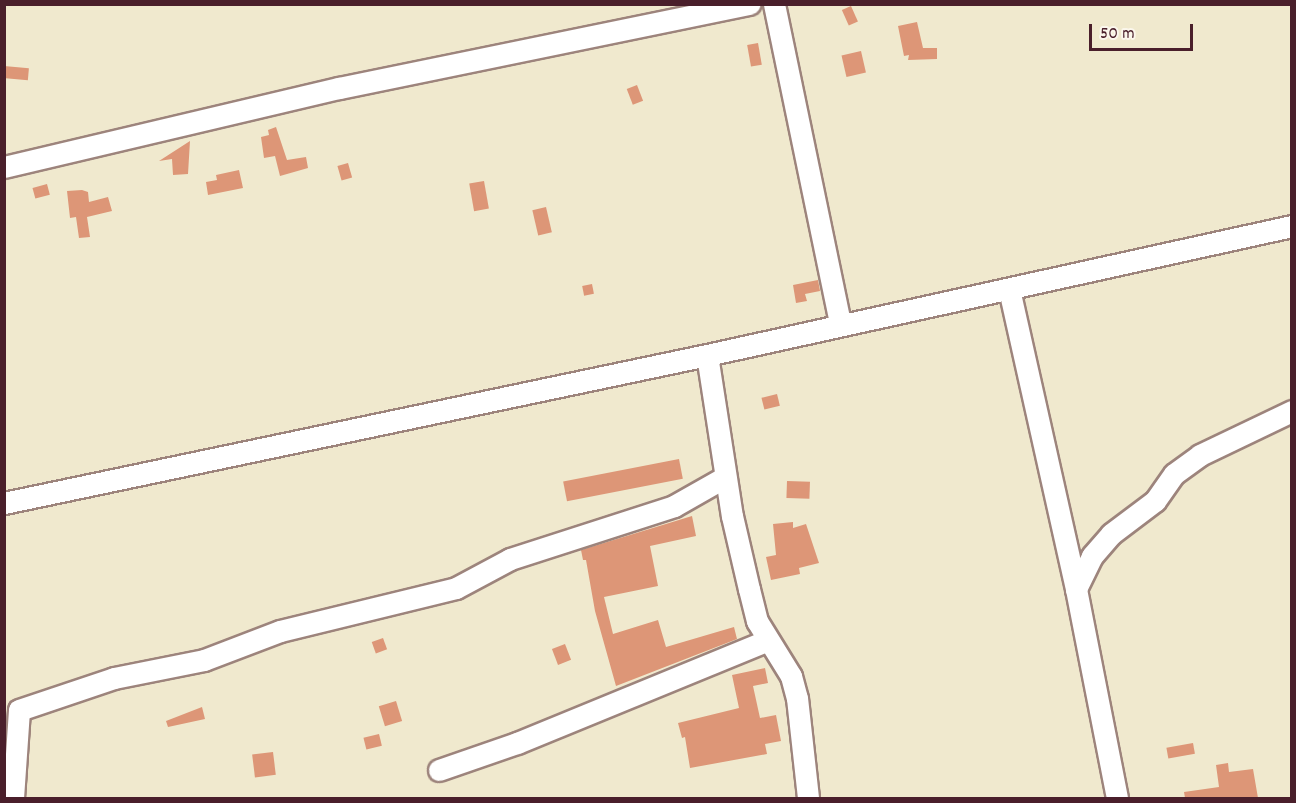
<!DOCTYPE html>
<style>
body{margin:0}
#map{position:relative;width:1296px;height:803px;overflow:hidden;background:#f0e9ce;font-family:Dekko,sans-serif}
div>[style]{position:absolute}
.building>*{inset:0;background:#dd9677;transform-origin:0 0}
.roads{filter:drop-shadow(2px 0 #9d847c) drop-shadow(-2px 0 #9d847c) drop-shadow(0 2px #9d847c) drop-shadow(0 -2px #9d847c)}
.minor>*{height:21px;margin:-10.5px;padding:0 10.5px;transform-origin:10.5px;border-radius:10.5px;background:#fff}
span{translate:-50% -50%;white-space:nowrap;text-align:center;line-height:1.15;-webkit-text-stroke:4.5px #fbf7ec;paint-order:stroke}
.frame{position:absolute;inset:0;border:6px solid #4a1f2b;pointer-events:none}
.scale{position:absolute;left:1089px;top:24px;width:104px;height:27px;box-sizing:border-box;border:3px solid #4a1f2b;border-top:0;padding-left:8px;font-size:18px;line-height:21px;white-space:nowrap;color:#4a1f2b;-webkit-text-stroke:4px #fbf7ec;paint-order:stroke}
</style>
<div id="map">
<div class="building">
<i style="left:851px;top:6px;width:17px;height:10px;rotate:66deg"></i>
<i style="clip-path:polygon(917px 22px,923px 48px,937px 48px,937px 59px,908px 60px,909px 55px,904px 56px,898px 26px)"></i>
<i style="left:758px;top:43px;width:22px;height:11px;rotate:80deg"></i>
<i style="left:861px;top:51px;width:22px;height:20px;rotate:77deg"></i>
<i style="left:4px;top:66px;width:25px;height:12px;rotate:5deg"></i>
<i style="left:637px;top:85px;width:17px;height:11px;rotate:69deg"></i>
<i style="clip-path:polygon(276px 127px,287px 160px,306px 157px,308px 168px,280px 176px,275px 156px,264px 158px,261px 137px,269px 135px,268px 130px)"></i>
<i style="clip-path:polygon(190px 141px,188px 174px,173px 175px,172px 159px,159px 161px)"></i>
<i style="left:348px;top:163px;width:15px;height:11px;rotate:74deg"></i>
<i style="clip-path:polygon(239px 170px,243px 188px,208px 195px,206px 182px,217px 180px,216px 175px)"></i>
<i style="left:484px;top:181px;width:28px;height:15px;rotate:80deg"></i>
<i style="left:47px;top:184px;width:11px;height:15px;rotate:75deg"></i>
<i style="clip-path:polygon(82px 190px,88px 192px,89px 202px,108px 197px,112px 211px,87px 217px,90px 237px,79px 238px,76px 217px,70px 218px,67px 191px)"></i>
<i style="left:546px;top:207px;width:26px;height:14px;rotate:77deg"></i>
<i style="clip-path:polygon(818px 280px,820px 291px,805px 294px,807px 301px,796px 303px,793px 285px)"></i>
<i style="left:592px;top:284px;width:10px;height:10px;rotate:79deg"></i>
<i style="left:777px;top:394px;width:12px;height:16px;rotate:76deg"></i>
<i style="left:679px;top:459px;width:20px;height:118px;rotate:79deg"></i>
<i style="left:787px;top:481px;width:23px;height:17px;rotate:2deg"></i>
<i style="clip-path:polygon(692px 516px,696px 536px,650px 546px,658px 586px,604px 597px,613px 634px,658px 620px,666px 647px,734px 627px,737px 639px,616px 686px,595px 611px,586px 560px,583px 560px,581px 550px)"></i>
<i style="clip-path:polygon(793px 522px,793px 528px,806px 524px,819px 563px,799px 568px,800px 574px,771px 580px,766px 557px,776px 555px,773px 524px)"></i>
<i style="left:383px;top:638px;width:12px;height:12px;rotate:70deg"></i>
<i style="left:565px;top:644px;width:17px;height:14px;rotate:69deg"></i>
<i style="clip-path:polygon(765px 668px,768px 683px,753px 686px,760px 718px,776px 715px,781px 741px,765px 744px,767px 754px,690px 768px,685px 737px,682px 738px,678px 723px,739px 708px,732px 675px)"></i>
<i style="left:396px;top:701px;width:21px;height:18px;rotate:73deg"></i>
<i style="clip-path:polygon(202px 707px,205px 719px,168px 727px,166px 721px)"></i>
<i style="left:379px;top:734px;width:12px;height:16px;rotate:76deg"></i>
<i style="left:1193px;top:743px;width:11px;height:27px;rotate:80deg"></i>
<i style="left:273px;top:752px;width:23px;height:21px;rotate:83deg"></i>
<i style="clip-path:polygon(1228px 763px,1229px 772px,1253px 769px,1258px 798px,1185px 798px,1184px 792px,1219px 787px,1216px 765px)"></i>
</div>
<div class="roads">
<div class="minor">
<i style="left:774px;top:4px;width:326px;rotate:78.3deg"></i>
<i style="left:4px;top:167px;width:344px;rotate:-13.3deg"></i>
<i style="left:339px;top:88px;width:419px;rotate:-11.6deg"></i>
<i style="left:1009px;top:289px;width:307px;rotate:77.4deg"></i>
<i style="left:1076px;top:589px;width:213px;rotate:78.9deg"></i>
<i style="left:707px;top:355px;width:163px;rotate:81.2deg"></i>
<i style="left:732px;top:516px;width:75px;rotate:76.9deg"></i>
<i style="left:749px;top:589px;width:33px;rotate:76deg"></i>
<i style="left:757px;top:621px;width:65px;rotate:58.3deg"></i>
<i style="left:791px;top:676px;width:23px;rotate:75deg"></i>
<i style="left:797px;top:698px;width:101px;rotate:83.7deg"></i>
<i style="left:4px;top:503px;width:718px;rotate:-11.89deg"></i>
<i style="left:707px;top:355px;width:599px;rotate:-12.44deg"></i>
<i style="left:1076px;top:589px;width:37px;rotate:-64deg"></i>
<i style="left:1092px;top:556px;width:29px;rotate:-49deg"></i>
<i style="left:1111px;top:534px;width:55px;rotate:-36.9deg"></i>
<i style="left:1155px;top:501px;width:33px;rotate:-55deg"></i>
<i style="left:1174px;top:474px;width:32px;rotate:-36deg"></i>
<i style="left:1200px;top:455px;width:102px;rotate:-25.6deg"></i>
<i style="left:439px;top:770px;width:83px;rotate:-19.1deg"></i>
<i style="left:517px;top:743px;width:271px;rotate:-22.3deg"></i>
<i style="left:13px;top:798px;width:88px;rotate:-86.1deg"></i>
<i style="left:19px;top:710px;width:100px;rotate:-18.6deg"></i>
<i style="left:114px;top:678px;width:92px;rotate:-11.3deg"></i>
<i style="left:204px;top:660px;width:81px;rotate:-20.9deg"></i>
<i style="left:280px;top:631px;width:181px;rotate:-13.7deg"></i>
<i style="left:456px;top:588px;width:61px;rotate:-28.2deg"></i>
<i style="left:510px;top:559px;width:172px;rotate:-17.9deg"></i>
<i style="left:674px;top:506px;width:59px;rotate:-29.6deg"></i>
</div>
</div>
<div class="frame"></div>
<div class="scale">50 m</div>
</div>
